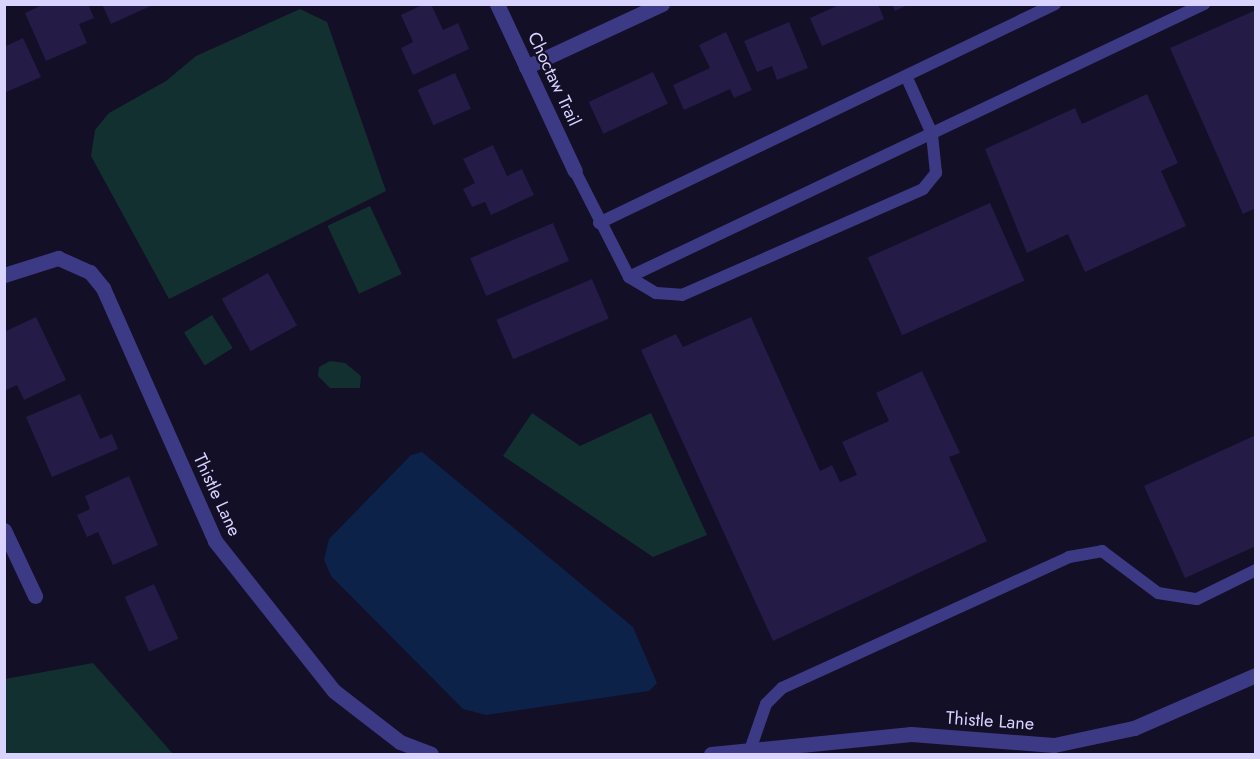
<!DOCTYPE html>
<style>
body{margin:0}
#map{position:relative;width:1260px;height:759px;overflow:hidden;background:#130f26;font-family:Jost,sans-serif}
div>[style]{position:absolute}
.green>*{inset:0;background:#12302f;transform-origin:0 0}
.water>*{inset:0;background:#0c2248}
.building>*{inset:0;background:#241b47;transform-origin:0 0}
.service>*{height:12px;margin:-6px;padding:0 6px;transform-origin:6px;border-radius:6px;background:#3d3a85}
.minor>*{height:15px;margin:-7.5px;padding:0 7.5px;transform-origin:7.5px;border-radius:7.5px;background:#3d3a85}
.tertiary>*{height:15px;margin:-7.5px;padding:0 7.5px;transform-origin:7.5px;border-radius:7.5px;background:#3d3a85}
span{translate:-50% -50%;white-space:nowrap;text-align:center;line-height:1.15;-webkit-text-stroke:4.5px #130f26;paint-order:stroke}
.street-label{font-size:18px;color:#d9d4ff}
.frame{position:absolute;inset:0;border:6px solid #d9d4ff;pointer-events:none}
</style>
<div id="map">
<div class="green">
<i style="clip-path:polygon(300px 9px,327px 22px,386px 191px,169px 299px,91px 156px,95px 130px,109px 113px,166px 81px,196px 56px)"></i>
<i style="left:370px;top:206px;width:75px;height:47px;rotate:65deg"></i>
<i style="left:212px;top:315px;width:39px;height:33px;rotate:58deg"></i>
<i style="clip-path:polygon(330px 361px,345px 363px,361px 376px,360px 388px,330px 388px,318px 376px,319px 367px)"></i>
<i style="clip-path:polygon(532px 413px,580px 446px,651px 413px,707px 535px,653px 557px,503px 456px)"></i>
<i style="clip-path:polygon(93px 663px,173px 754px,5px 754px,5px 679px)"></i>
</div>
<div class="water">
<i style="clip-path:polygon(422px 452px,633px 627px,657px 683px,649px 691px,486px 715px,463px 709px,331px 576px,324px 560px,329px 539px,411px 455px)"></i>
</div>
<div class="building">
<i style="clip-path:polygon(44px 4px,88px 4px,94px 18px,79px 24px,87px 43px,46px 61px,25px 13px)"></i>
<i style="clip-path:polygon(102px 4px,155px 4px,111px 24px)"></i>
<i style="clip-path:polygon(424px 4px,431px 4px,443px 30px,458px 23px,469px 49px,413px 75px,401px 48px,413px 42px,401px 15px)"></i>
<i style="clip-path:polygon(841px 4px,878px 4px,884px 19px,822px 46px,810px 18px)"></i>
<i style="clip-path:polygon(892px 4px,910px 4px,895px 11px)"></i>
<i style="clip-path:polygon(1256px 10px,1256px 208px,1243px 214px,1170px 48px)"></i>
<i style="clip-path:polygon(789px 22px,808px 68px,777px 80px,772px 66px,757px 72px,744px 41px)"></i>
<i style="clip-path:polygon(726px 32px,752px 90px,734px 98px,730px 89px,684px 110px,673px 85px,710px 68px,699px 45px)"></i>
<i style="clip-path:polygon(23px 38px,41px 77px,4px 93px,4px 47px)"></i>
<i style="left:653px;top:72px;width:35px;height:71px;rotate:65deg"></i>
<i style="left:455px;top:73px;width:39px;height:41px;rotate:66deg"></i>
<i style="clip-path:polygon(1147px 94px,1178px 163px,1161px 171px,1186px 226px,1085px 272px,1068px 234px,1027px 253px,985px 149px,1075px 108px,1082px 124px)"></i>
<i style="clip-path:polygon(493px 145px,507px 176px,522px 169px,534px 195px,491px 215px,485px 202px,472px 207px,463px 189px,475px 183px,463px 159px)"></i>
<i style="left:990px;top:203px;width:85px;height:134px;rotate:66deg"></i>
<i style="left:553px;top:223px;width:41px;height:90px;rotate:67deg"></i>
<i style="left:268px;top:273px;width:60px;height:53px;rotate:61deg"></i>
<i style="left:592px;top:279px;width:43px;height:104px;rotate:67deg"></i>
<i style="clip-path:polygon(36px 317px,66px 380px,24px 400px,17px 385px,4px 391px,4px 332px)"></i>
<i style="clip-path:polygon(751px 317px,820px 471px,832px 465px,840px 482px,857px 475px,842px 442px,889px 421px,876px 393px,922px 371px,960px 453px,949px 457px,987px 541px,773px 641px,641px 350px,676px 334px,683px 347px)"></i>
<i style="clip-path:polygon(80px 394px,100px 439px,112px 434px,118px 449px,52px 477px,26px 417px)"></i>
<i style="clip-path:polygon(1256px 435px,1256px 546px,1185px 578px,1144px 486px)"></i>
<i style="clip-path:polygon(129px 476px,158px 545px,113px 565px,98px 532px,87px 537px,77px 515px,90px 509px,85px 496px)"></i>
<i style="left:154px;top:584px;width:60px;height:32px;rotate:66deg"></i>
</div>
<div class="service">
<i style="left:575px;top:171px;width:119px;rotate:63deg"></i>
<i style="left:629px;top:277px;width:31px;rotate:31deg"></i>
<i style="left:656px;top:293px;width:26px;rotate:4deg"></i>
<i style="left:682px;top:295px;width:263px;rotate:-23.7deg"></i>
<i style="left:923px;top:189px;width:21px;rotate:-51deg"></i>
<i style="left:936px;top:173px;width:39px;rotate:-96deg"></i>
<i style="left:932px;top:134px;width:61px;rotate:-114.1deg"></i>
<i style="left:599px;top:223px;width:506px;rotate:-25.65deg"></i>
<i style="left:629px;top:277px;width:637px;rotate:-25.4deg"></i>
<i style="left:750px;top:750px;width:49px;rotate:-70.8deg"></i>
<i style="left:766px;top:704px;width:23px;rotate:-45deg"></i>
<i style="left:782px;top:688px;width:315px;rotate:-24.5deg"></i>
<i style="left:1069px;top:557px;width:34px;rotate:-10deg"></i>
<i style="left:1102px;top:551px;width:70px;rotate:36.9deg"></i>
<i style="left:1158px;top:593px;width:39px;rotate:9deg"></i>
<i style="left:1197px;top:599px;width:66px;rotate:-26.2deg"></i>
</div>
<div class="minor">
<i style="left:497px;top:4px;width:184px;rotate:65deg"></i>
<i style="left:526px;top:67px;width:150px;rotate:-24.9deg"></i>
<i style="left:4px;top:530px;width:73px;rotate:64.8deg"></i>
</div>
<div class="tertiary">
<i style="left:4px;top:275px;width:57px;rotate:-17.5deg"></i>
<i style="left:58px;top:258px;width:35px;rotate:24deg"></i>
<i style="left:90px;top:272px;width:21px;rotate:51deg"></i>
<i style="left:103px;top:288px;width:277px;rotate:66.1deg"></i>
<i style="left:215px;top:541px;width:191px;rotate:51.6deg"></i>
<i style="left:334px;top:691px;width:83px;rotate:37.7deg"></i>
<i style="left:400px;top:742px;width:33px;rotate:21deg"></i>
<i style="left:711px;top:754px;width:201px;rotate:-5.7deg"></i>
<i style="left:911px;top:734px;width:143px;rotate:4.4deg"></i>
<i style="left:1054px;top:745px;width:82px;rotate:-12deg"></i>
<i style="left:1134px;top:728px;width:133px;rotate:-23.5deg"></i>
</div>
<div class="street-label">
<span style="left:554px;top:79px;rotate:65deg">Choctaw Trail</span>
<span style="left:217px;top:495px;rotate:65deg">Thistle Lane</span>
<span style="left:990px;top:721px;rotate:4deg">Thistle Lane</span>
</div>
<div class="frame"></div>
</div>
